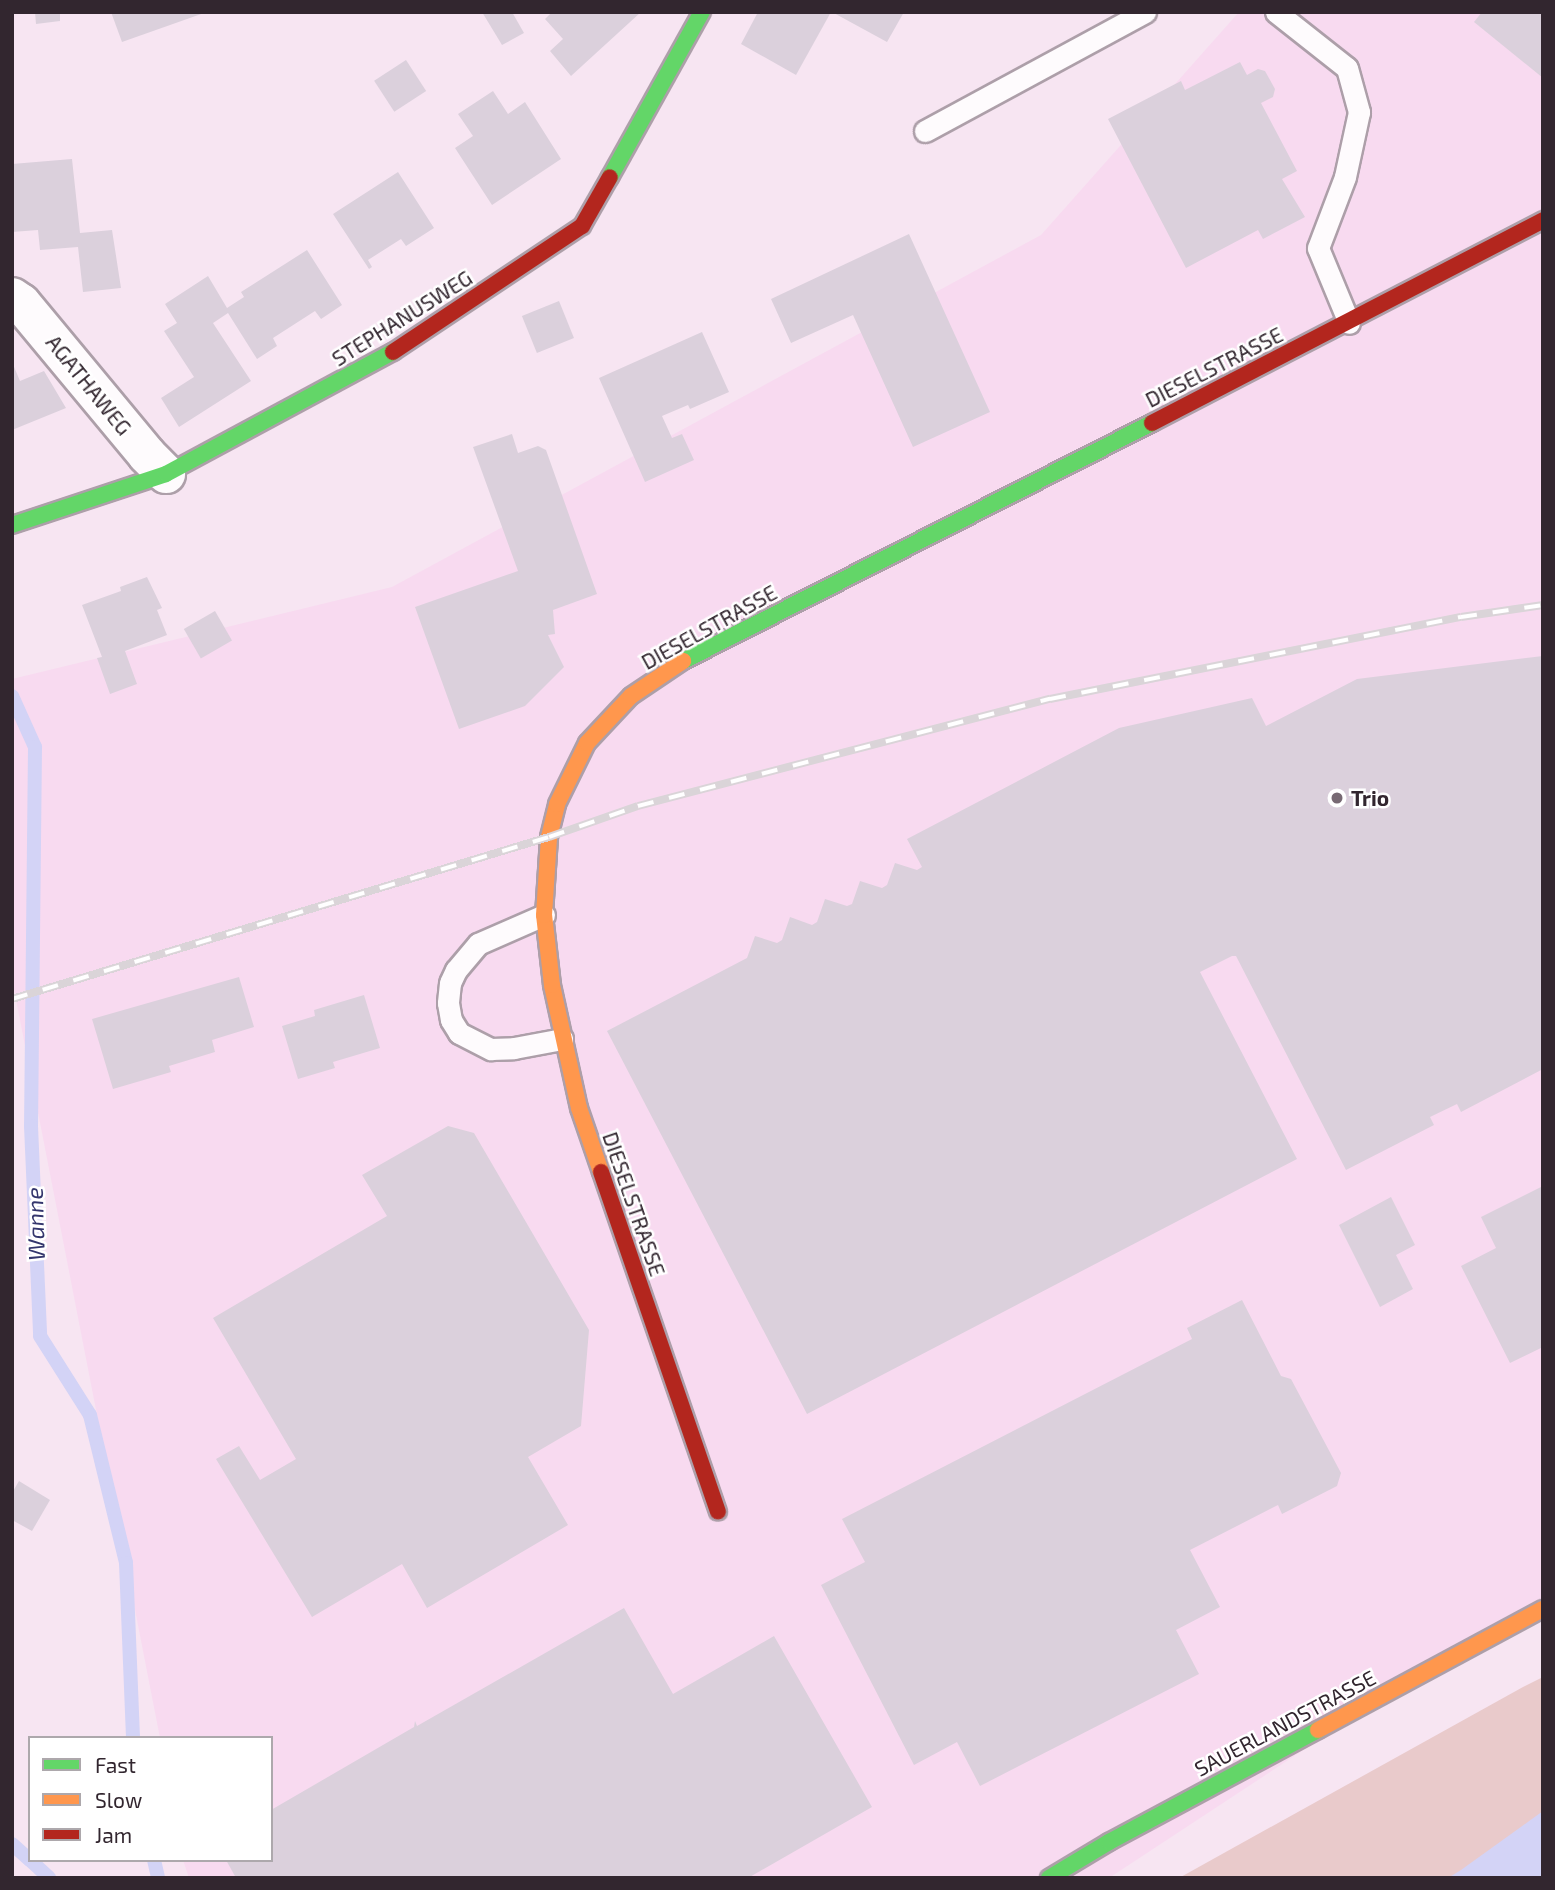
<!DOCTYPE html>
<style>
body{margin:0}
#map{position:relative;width:1555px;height:1890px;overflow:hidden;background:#f7e5f2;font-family:"Exo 2",sans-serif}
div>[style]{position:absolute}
.built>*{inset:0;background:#f8daf0}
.green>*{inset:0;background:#e9cacb}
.water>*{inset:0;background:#d3d3f6}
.stream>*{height:14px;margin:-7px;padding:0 7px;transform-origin:7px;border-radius:7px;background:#d3d3f6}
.building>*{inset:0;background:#dbd0dc;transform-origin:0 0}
.roads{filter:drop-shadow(2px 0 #ad9fa9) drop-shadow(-2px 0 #ad9fa9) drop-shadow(0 2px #ad9fa9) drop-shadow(0 -2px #ad9fa9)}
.lane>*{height:21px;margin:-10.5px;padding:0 10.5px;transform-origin:10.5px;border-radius:10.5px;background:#fefbfd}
.street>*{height:38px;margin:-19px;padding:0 19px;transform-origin:19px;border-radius:19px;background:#fefbfd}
.fast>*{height:16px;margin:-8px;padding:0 8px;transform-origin:8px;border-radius:8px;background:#63d668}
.slow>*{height:16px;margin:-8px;padding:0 8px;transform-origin:8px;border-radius:8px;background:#ff974d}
.jam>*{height:16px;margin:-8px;padding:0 8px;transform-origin:8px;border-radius:8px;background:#b3261e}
.rail>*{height:8px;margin-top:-4px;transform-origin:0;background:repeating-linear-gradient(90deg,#fff 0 16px,#dad4d8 0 32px);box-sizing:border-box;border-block:2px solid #dad4d8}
.dots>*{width:19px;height:19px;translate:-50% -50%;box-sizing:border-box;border:4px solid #fff;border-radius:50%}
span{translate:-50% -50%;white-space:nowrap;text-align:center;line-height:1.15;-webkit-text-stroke:5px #fff;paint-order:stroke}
.street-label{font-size:21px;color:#32262f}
.poi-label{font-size:21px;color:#32262f;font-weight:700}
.left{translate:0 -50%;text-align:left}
.water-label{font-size:23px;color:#34366d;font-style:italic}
.frame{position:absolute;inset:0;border:14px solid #32262f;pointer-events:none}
.legend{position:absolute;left:28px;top:1736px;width:245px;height:126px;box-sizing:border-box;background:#fff;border:2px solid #ada8ac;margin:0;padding:9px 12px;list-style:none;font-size:21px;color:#32262f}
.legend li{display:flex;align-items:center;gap:14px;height:35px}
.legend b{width:35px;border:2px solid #ada8ac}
</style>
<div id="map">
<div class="built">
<i style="clip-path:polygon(1239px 12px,1543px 12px,1543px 1604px,1413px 1678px,1109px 1878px,189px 1878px,183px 1860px,271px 1860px,271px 1738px,160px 1738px,12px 979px,12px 679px,392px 587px,1041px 235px)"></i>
</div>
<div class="green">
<i style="clip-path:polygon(1543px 1677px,1543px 1878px,1179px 1878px,1523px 1687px)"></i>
</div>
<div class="water">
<i style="clip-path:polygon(1543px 1811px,1543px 1878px,1448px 1878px,1461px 1870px)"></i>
</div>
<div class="stream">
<i style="left:12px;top:696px;width:56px;rotate:65.7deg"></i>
<i style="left:35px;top:747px;width:379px;rotate:90.6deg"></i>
<i style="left:31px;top:1126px;width:210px;rotate:87.5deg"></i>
<i style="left:40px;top:1336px;width:93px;rotate:57.7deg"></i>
<i style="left:90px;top:1415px;width:152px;rotate:76.3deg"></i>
<i style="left:126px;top:1563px;width:175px;rotate:87.7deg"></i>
<i style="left:12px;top:1844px;width:24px;rotate:42deg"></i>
<i style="left:30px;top:1860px;width:26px;rotate:43deg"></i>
<i style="left:154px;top:1860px;width:18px;rotate:77deg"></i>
</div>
<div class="building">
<i style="clip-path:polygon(35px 12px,60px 12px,60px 21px,36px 24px)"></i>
<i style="clip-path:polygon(111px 12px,203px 12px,204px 13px,122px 42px)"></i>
<i style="clip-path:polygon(482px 12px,512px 12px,524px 33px,502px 45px)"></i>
<i style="clip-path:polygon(552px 12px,641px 12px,571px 76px,550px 51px,563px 39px,545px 19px)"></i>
<i style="clip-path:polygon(758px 12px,831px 12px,796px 75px,741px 44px)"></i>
<i style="clip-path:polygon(832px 12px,904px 12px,887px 42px)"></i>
<i style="clip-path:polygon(1482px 12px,1543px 12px,1543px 78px,1474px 22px)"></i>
<i style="left:406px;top:60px;width:37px;height:38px;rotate:57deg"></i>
<i style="clip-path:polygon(1240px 62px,1247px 75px,1258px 69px,1265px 71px,1275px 89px,1273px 97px,1261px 103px,1297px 171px,1282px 179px,1305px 217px,1263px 239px,1258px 230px,1186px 268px,1108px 119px,1181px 81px,1185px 90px)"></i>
<i style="clip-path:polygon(493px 91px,508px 114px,525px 102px,561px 159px,492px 205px,455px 148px,473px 136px,458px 114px)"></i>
<i style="clip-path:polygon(72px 159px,80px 233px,112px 230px,121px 288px,83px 292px,78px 247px,40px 250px,38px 230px,12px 232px,12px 164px)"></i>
<i style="clip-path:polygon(398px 172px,434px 228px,406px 246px,401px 239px,368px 260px,372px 267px,369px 269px,333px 214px)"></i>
<i style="clip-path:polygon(909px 234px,990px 412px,913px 447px,853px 315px,791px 343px,771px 299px)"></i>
<i style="clip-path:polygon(307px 250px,342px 305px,321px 319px,315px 311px,273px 338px,277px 346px,257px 359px,228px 313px,213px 323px,251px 381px,179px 427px,161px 398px,194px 377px,164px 331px,177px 323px,165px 304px,208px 276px,227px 308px,244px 297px,241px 292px)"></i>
<i style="left:559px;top:301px;width:40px;height:40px;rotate:68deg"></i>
<i style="clip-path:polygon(702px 332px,729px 392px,690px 409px,688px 405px,662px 416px,672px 438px,682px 434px,694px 460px,645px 482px,599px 378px)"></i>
<i style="clip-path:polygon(12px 362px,20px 381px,44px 371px,66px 408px,12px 430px)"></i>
<i style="clip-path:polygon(512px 434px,518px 453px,538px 446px,546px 450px,597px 594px,553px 610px,555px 634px,548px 635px,564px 667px,525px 706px,459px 729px,415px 607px,518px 571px,473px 447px)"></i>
<i style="clip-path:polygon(147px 577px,162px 608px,157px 610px,167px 635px,125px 651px,137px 684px,110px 694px,97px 658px,102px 657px,82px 605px,121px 591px,120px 587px)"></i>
<i style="left:215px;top:611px;width:34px;height:36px;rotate:60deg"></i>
<i style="clip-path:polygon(1543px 656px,1543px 1069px,1461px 1112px,1457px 1104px,1430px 1117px,1434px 1125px,1346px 1170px,1236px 956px,1232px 956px,1200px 972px,1297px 1159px,807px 1414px,607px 1031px,747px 958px,755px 936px,777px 943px,782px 940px,790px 917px,812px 925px,817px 922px,825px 899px,847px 906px,852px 904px,860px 881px,882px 888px,887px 885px,895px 863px,917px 870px,922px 867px,907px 839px,1119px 728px,1252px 698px,1266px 726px,1357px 679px)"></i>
<i style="clip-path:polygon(239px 977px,254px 1027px,212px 1040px,215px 1052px,169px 1066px,171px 1072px,113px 1089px,92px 1019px)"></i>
<i style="clip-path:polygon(364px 995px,380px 1048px,333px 1062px,335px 1068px,298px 1079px,282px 1026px,315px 1016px,314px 1010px)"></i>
<i style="clip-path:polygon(448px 1126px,474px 1133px,589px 1330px,581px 1426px,528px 1457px,568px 1525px,427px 1608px,402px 1564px,312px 1617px,216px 1459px,239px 1446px,260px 1480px,296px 1459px,213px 1318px,387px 1216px,362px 1175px)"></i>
<i style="clip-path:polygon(1543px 1186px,1543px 1347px,1510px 1363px,1461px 1266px,1496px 1248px,1481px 1217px)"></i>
<i style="clip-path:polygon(1391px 1197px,1415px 1245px,1396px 1255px,1413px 1289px,1380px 1307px,1339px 1225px)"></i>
<i style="clip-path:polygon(1242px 1300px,1281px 1376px,1291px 1379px,1341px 1473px,1337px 1486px,1282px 1514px,1278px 1505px,1190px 1550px,1220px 1607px,1176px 1630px,1199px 1674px,980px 1786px,957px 1742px,914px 1765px,821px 1585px,865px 1562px,842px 1519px,1192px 1339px,1187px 1328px)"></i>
<i style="clip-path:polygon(19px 1481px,50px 1500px,32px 1531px,12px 1520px,12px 1493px)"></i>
<i style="clip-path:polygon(624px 1608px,673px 1694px,774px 1636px,872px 1807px,748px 1878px,236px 1878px,226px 1860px,271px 1860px,271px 1810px,414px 1727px,415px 1721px,417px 1726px)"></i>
</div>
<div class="roads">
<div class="lane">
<i style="left:1276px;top:12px;width:90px;rotate:38.3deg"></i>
<i style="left:1347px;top:68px;width:46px;rotate:74.7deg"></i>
<i style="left:1359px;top:112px;width:66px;rotate:102.2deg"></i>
<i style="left:1345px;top:177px;width:76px;rotate:110.8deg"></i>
<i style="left:1318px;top:248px;width:81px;rotate:67.5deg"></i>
<i style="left:925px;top:131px;width:250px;rotate:-28.4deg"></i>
<i style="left:544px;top:915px;width:72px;rotate:156.3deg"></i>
<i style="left:478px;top:944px;width:34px;rotate:130deg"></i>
<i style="left:456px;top:970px;width:14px;rotate:115deg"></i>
<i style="left:450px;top:983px;width:20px;rotate:96deg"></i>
<i style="left:448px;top:1003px;width:17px;rotate:80deg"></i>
<i style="left:451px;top:1020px;width:15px;rotate:58deg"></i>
<i style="left:459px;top:1033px;width:36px;rotate:27deg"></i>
<i style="left:491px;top:1049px;width:23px;rotate:-2deg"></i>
<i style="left:514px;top:1048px;width:49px;rotate:-10.6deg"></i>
</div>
<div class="street">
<i style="left:12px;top:297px;width:11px;rotate:34deg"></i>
<i style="left:21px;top:303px;width:197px;rotate:50.3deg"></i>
<i style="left:147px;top:455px;width:27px;rotate:45deg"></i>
</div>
<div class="fast">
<i style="left:610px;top:177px;width:189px;rotate:-60.9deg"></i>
<i style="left:12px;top:525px;width:162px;rotate:-18.3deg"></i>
<i style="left:166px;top:474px;width:258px;rotate:-28.3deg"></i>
<i style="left:683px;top:661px;width:526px;rotate:-26.91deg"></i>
<i style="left:1049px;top:1878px;width:70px;rotate:-31deg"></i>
<i style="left:1109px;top:1842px;width:237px;rotate:-28.2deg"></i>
</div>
<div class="slow">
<i style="left:601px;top:1172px;width:68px;rotate:-109deg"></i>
<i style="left:579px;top:1108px;width:126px;rotate:-102.4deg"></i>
<i style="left:552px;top:985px;width:70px;rotate:-96.5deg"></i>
<i style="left:544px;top:915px;width:78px;rotate:-86.3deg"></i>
<i style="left:549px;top:837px;width:34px;rotate:-76deg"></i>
<i style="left:557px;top:804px;width:68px;rotate:-63.8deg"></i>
<i style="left:587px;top:743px;width:64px;rotate:-46.9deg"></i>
<i style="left:631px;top:696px;width:63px;rotate:-33.9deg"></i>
<i style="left:1318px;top:1730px;width:255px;rotate:-28.3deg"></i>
</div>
<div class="jam">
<i style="left:393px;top:352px;width:227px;rotate:-33.7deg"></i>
<i style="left:582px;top:226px;width:56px;rotate:-60.3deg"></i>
<i style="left:1152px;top:423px;width:441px;rotate:-27.4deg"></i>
<i style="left:601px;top:1172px;width:359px;rotate:71deg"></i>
</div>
</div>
<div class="rail">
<i style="left:12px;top:999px;width:561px;rotate:-16.79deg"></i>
<i style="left:549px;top:837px;width:94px;rotate:-19.2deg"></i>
<i style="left:638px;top:806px;width:426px;rotate:-14.6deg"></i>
<i style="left:1050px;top:699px;width:419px;rotate:-11.3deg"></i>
<i style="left:1461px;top:617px;width:83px;rotate:-8.3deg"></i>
</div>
<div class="dots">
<i style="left:1337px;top:798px;background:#776973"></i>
</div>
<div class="street-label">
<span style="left:402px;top:318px;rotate:-32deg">STEPHANUSWEG</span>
<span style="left:1214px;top:367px;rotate:-27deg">DIESELSTRASSE</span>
<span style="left:89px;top:385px;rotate:51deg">AGATHAWEG</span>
<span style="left:709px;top:627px;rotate:-29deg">DIESELSTRASSE</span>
<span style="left:634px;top:1204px;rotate:71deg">DIESELSTRASSE</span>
<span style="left:1285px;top:1723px;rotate:-28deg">SAUERLANDSTRASSE</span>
</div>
<div class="poi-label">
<span class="left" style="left:1351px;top:798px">Trio</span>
</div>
<div class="water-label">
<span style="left:35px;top:1224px;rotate:-92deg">Wanne</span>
</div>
<div class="frame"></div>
<ul class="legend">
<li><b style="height:9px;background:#63d668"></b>Fast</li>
<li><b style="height:9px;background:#ff974d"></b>Slow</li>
<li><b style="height:9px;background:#b3261e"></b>Jam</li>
</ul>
</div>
